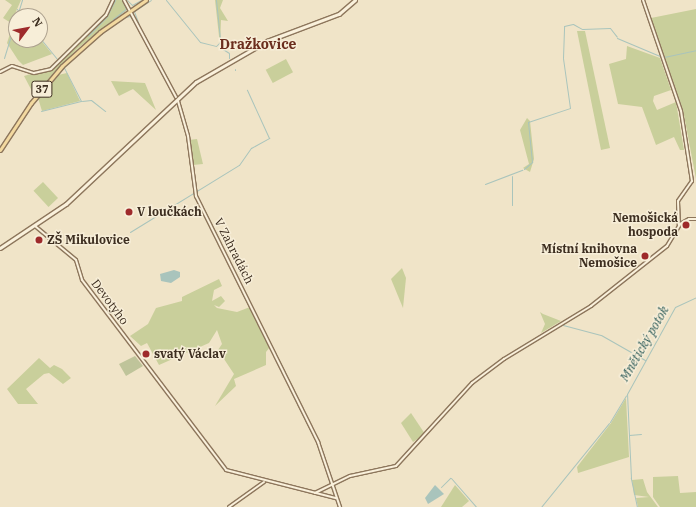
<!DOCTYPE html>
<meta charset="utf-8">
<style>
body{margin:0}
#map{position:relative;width:696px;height:507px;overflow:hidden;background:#f0e4c8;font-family:"IBM Plex Serif",serif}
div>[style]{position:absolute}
.green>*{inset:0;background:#c9cf9b;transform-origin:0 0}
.cemetery>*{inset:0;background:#bfc49a}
.water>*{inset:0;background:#a9c4bc}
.stream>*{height:1px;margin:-0.5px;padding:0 0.5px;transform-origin:0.5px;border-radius:0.5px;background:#a9c4bc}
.roads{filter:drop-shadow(1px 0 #8d765c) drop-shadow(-1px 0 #8d765c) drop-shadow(0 1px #8d765c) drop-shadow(0 -1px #8d765c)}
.tertiary>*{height:2px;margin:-1px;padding:0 1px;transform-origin:1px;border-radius:1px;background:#faf1dc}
.secondary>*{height:2.5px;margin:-1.25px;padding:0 1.25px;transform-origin:1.25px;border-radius:1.25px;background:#faf1dc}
.primary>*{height:3px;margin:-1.5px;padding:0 1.5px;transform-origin:1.5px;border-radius:1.5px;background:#f3d9a0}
.dots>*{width:11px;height:11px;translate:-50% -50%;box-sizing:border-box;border:2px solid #f7eed8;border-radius:50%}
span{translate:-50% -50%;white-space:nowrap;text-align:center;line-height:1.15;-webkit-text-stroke:3px #f7eed8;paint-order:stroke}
.shield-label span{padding:1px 3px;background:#f7eed8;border:1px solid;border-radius:3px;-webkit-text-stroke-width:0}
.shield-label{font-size:11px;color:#3d2e20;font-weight:700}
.poi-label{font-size:12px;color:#3d2e20;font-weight:700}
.left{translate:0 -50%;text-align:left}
.right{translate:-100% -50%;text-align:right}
.street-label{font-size:12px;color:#3d2e20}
.water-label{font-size:13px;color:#2f5d5a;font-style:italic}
.quarter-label{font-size:14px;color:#6b2e1e;font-weight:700}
.north{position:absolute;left:8px;top:8px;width:40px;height:40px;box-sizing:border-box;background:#f7eed8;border:1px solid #ada18e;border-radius:50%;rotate:58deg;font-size:11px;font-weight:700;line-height:16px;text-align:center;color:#3d2e20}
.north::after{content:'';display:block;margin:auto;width:14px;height:18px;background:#9e2a2b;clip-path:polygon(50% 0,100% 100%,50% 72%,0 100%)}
</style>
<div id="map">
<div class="green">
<i style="clip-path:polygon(5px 0,21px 0,11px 23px,3px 18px,12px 5px)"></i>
<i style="clip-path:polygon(114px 0,123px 0,127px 10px,78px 48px,34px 95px,24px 76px,54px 67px,105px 17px)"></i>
<i style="clip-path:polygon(215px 0,223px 0,220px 8px,228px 21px,221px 20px,220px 45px)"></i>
<i style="clip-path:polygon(696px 9px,696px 179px,683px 110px,651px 18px)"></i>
<i style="clip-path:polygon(19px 13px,21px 16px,16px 16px,16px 40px,40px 39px,52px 54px,23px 65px,18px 60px,7px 43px,16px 15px)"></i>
<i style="clip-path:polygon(577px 31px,585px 31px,610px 148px,601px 150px)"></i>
<i style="clip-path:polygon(627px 46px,660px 58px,671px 90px,654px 96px,653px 101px,657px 110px,676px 102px,684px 150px,680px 150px,674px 137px,656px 145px,642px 107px,618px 104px,609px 64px,626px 59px)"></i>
<i style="left:286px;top:59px;width:15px;height:23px;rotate:62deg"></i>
<i style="clip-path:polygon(67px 73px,80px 101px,42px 111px,38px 98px,58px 75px)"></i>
<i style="clip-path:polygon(111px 81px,145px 83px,156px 110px,133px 89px,119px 96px)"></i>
<i style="clip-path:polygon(527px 118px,530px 121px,534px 159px,530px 172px,523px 168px,529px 164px,520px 130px)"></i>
<i style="clip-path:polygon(197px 139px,203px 164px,193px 165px,189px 140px)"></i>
<i style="left:43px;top:182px;width:22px;height:13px;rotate:47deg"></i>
<i style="clip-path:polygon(402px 268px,406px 278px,403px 308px,391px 279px)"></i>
<i style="clip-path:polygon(219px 279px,222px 286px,214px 290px,212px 301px,221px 296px,225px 301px,219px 307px,214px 305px,217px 308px,237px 312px,250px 307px,270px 347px,266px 352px,266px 365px,234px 379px,236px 386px,215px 406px,234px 374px,218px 350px,222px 344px,217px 330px,209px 343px,159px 365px,147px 343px,141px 346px,130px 336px,148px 324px,156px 308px,182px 301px,182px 297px)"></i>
<i style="clip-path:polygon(540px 312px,543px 314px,561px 321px,541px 333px,545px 324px)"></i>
<i style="clip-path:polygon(39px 358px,50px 368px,54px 365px,62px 369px,71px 378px,63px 384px,49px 373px,44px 374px,26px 389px,38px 404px,18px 404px,7px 389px)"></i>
<i style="clip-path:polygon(626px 398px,629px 457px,578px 473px,577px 467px,611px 423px)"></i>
<i style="clip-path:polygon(411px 413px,425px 434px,413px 442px,401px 423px)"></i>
<i style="clip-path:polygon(678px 476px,680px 493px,696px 492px,696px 507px,660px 507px,653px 497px,653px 477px)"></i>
<i style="clip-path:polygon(643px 479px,647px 492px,658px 507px,638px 507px,636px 498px,649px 497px,634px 495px,632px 480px)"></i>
<i style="clip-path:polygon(455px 485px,469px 501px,462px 507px,441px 507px)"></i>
</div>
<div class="cemetery">
<i style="clip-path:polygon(135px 356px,143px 366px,126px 376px,119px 364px)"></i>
</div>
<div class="water">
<i style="clip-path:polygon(174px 270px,180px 272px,180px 277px,171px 283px,161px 281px,160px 274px)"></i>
<i style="clip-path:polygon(435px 485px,444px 494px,428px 504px,425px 498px)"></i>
</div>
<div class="stream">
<i style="left:127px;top:0;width:7px;rotate:45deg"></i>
<i style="left:132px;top:5px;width:10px;rotate:-29deg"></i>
<i style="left:166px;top:0;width:54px;rotate:51deg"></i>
<i style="left:200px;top:42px;width:16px;rotate:14deg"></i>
<i style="left:216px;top:46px;width:7px;rotate:-45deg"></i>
<i style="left:216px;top:0;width:48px;rotate:84.1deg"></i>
<i style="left:221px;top:48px;width:9px;rotate:32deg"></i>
<i style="left:229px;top:53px;width:5px;rotate:90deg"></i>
<i style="left:17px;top:9px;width:9px;rotate:54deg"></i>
<i style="left:125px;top:17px;width:5px;rotate:-11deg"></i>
<i style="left:130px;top:16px;width:11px;rotate:56deg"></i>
<i style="left:113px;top:19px;width:16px;rotate:-38deg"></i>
<i style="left:126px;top:9px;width:10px;rotate:-114deg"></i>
<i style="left:139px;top:25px;width:15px;rotate:-110deg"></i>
<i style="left:134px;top:11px;width:20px;rotate:-33deg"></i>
<i style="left:88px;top:36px;width:28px;rotate:-46deg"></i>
<i style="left:107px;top:16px;width:18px;rotate:-63deg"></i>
<i style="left:40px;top:38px;width:28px;rotate:51deg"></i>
<i style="left:617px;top:38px;width:49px;rotate:22.9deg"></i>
<i style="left:664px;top:57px;width:33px;rotate:-12deg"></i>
<i style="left:4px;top:58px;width:61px;rotate:-72.8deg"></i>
<i style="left:50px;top:67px;width:77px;rotate:-44.5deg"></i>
<i style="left:105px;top:13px;width:14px;rotate:-65deg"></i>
<i style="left:235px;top:69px;width:1px;rotate:90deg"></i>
<i style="left:82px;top:101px;width:9px;rotate:-6deg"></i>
<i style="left:91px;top:100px;width:18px;rotate:38deg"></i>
<i style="left:41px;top:111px;width:41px;rotate:-14deg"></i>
<i style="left:81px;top:101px;width:38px;rotate:-117deg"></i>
<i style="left:64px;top:67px;width:10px;rotate:-45deg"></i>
<i style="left:696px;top:146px;width:32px;rotate:90deg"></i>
<i style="left:524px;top:169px;width:11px;rotate:-41deg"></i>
<i style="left:532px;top:162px;width:40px;rotate:-95.7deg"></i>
<i style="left:528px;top:122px;width:44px;rotate:-18.4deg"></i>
<i style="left:570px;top:108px;width:50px;rotate:-98deg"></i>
<i style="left:563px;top:58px;width:32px;rotate:-88deg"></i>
<i style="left:564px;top:26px;width:9px;rotate:-13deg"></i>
<i style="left:573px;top:24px;width:10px;rotate:29deg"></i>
<i style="left:582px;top:29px;width:28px;rotate:-2deg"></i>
<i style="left:610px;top:28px;width:11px;rotate:52deg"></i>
<i style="left:485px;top:184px;width:40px;rotate:-21deg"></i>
<i style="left:512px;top:205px;width:29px;rotate:-90deg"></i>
<i style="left:130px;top:232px;width:128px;rotate:-31.6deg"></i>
<i style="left:239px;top:165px;width:21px;rotate:-55deg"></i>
<i style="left:251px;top:148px;width:21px;rotate:-29deg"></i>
<i style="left:269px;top:138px;width:53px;rotate:-114.6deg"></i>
<i style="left:563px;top:325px;width:39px;rotate:15deg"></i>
<i style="left:601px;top:335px;width:51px;rotate:29.6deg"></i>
<i style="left:610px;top:422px;width:31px;rotate:-59deg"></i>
<i style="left:629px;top:435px;width:12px;rotate:-5deg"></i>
<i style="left:451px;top:478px;width:38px;rotate:49deg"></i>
<i style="left:441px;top:487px;width:13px;rotate:-45deg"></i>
<i style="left:541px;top:507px;width:108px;rotate:-51deg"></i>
<i style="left:637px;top:507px;width:30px;rotate:-102deg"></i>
<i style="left:631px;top:478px;width:84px;rotate:-92.7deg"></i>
<i style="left:627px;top:394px;width:99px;rotate:-61.1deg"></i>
<i style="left:675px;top:307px;width:23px;rotate:-25deg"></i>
</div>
<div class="roads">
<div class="tertiary">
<i style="left:124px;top:0;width:110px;rotate:61.8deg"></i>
<i style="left:643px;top:0;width:117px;rotate:71.1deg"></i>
<i style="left:681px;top:111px;width:71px;rotate:81.1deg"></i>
<i style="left:692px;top:181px;width:24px;rotate:125deg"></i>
<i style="left:678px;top:201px;width:24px;rotate:88deg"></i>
<i style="left:0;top:72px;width:13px;rotate:-27deg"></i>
<i style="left:12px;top:66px;width:23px;rotate:18deg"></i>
<i style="left:34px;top:73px;width:17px;rotate:-13deg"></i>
<i style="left:51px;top:69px;width:77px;rotate:-44.5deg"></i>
<i style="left:106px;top:15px;width:17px;rotate:-65deg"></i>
<i style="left:178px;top:101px;width:36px;rotate:74deg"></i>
<i style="left:188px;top:136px;width:61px;rotate:82.4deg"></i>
<i style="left:196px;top:196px;width:275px;rotate:63.6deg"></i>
<i style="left:318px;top:442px;width:69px;rotate:71.3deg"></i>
<i style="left:689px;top:219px;width:7px"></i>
<i style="left:35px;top:226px;width:53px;rotate:39.7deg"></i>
<i style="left:76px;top:260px;width:21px;rotate:73deg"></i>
<i style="left:82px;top:280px;width:238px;rotate:52.8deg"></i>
<i style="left:226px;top:470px;width:114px;rotate:14.3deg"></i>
<i style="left:315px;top:493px;width:39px;rotate:-26deg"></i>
<i style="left:350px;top:476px;width:47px;rotate:-12.3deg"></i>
<i style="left:396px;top:466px;width:113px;rotate:-47.5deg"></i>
<i style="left:472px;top:383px;width:40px;rotate:-37deg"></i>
<i style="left:504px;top:359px;width:102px;rotate:-31.3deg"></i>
<i style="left:591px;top:306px;width:97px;rotate:-38.3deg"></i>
<i style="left:667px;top:246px;width:26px;rotate:-59deg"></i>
<i style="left:680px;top:224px;width:10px;rotate:-29deg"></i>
<i style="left:229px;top:507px;width:43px;rotate:-35.5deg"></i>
</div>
<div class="secondary">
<i style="left:0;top:248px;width:79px;rotate:-33.7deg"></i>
<i style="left:66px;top:204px;width:178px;rotate:-43.2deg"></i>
<i style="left:196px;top:82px;width:82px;rotate:-30deg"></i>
<i style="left:267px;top:41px;width:77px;rotate:-20.6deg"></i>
<i style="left:339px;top:14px;width:21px;rotate:-41deg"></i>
</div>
<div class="primary">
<i style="left:0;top:150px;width:56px;rotate:-56.6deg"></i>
<i style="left:31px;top:103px;width:48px;rotate:-50deg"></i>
<i style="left:62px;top:66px;width:51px;rotate:-41.8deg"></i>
<i style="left:100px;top:32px;width:56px;rotate:-34.8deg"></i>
</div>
</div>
<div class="dots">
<i style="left:129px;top:212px;background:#9e2a2b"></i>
<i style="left:686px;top:225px;background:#9e2a2b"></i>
<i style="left:39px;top:240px;background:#9e2a2b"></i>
<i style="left:645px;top:256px;background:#9e2a2b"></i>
<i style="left:146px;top:354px;background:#9e2a2b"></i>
</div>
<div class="shield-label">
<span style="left:42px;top:89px">37</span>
</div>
<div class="poi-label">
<span class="left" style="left:137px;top:212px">V loučkách</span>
<span class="right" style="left:678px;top:225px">Nemošická<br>hospoda</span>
<span class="left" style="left:47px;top:240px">ZŠ Mikulovice</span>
<span class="right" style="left:637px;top:256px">Místní knihovna<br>Nemošice</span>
<span class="left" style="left:154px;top:354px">svatý Václav</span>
</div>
<div class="street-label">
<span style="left:234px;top:251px;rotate:63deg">V Zahradách</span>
<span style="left:110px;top:302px;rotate:53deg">Devotyho</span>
</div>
<div class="water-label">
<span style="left:645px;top:344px;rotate:-60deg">Mnětický potok</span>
</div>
<div class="quarter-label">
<span style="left:258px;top:44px">Dražkovice</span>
</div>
<div class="north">N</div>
</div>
